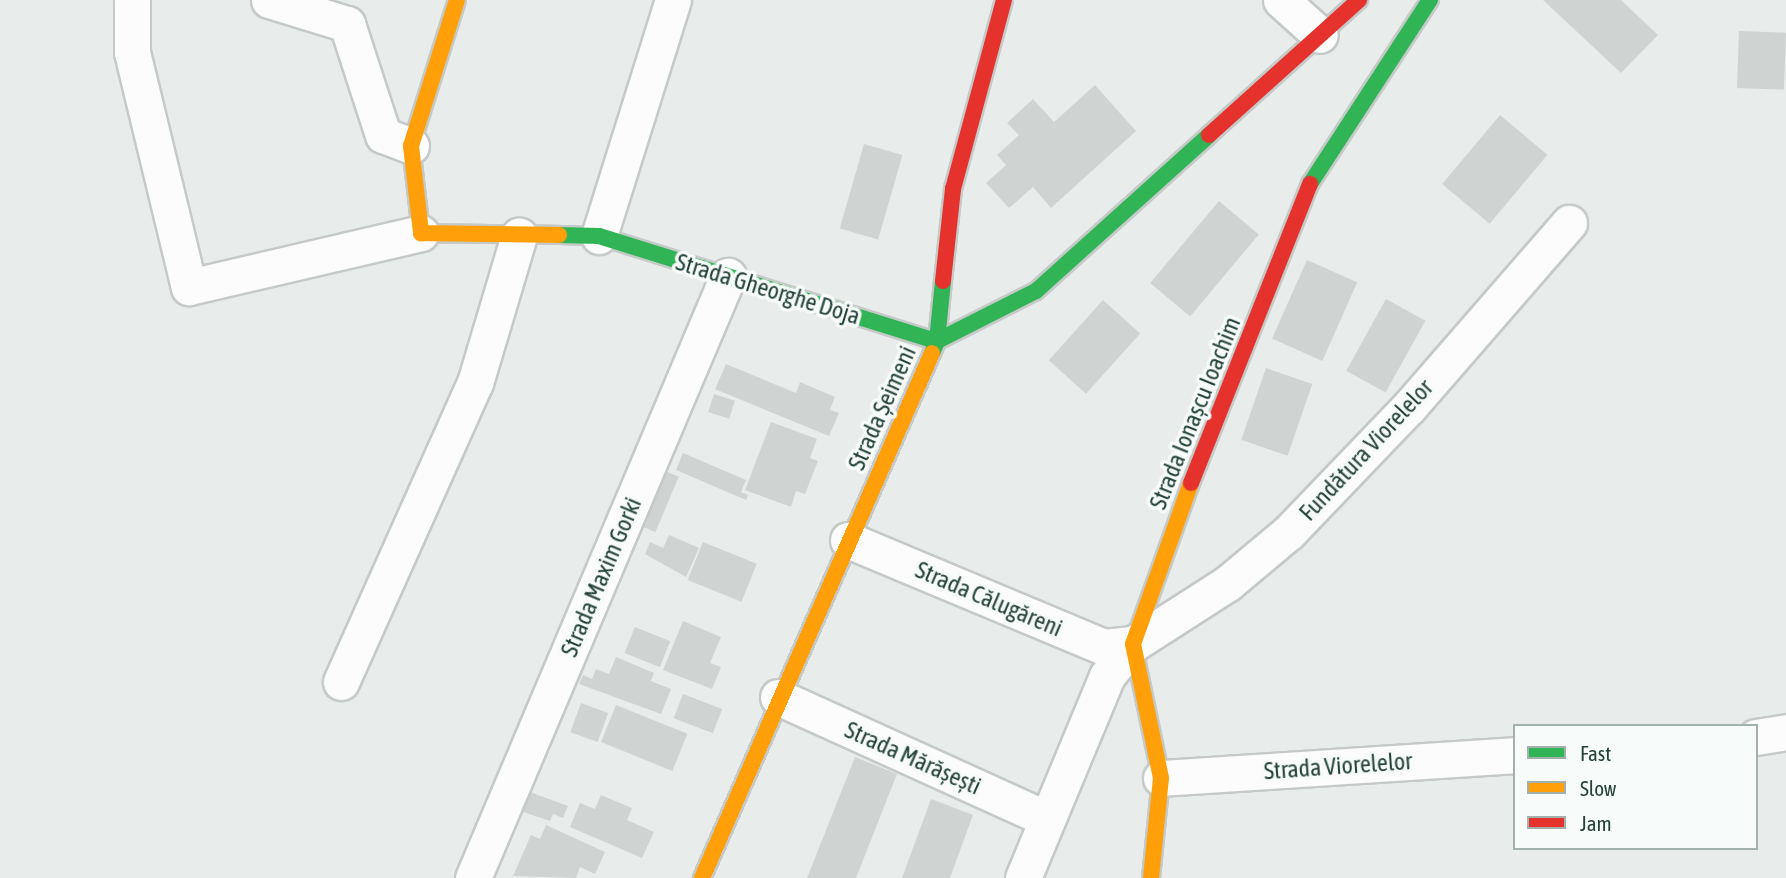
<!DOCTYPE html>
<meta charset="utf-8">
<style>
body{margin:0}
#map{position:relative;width:1786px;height:878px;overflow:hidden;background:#e8edeb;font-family:"Asap Condensed",sans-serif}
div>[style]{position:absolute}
.building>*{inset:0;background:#cfd4d2;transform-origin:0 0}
.roads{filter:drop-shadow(2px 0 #c5cac8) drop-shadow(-2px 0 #c5cac8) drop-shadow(0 2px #c5cac8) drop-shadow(0 -2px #c5cac8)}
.street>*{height:35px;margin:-17.5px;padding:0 17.5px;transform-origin:17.5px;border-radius:17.5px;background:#fcfcfc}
.fast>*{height:16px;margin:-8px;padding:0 8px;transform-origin:8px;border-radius:8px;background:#30b455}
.slow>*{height:16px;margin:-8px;padding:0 8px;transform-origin:8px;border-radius:8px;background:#ff9f0a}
.jam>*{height:16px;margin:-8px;padding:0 8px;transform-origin:8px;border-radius:8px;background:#e5322d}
span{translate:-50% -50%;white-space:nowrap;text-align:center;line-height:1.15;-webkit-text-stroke:7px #f7fbf9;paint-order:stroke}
.street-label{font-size:24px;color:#24423a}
.legend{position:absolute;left:1513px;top:724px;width:245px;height:126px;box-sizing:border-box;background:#f7fbf9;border:2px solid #a3b1ad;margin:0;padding:9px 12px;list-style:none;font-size:21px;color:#24423a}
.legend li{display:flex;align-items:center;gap:14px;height:35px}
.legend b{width:35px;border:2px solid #a3b1ad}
</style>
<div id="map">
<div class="building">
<i style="clip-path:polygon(1543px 0,1621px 0,1658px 35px,1621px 73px)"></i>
<i style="left:1739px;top:31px;width:47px;height:57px;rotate:2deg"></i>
<i style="clip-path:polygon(1095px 85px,1136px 131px,1051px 208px,1033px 187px,1009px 208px,986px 183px,1006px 165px,997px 155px,1019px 135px,1007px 123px,1033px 99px,1054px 122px)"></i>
<i style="left:1500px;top:115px;width:62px;height:90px;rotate:40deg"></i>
<i style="left:864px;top:144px;width:40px;height:88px;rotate:16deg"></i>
<i style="left:1219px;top:201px;width:52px;height:107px;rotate:40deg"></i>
<i style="left:1307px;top:260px;width:55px;height:86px;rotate:24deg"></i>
<i style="left:1386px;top:299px;width:45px;height:82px;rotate:29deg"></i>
<i style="left:1103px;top:300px;width:50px;height:81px;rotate:42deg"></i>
<i style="clip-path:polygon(726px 364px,796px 393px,800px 382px,835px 397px,830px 410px,839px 413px,829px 436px,715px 389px)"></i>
<i style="left:1266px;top:368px;width:49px;height:76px;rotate:19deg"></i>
<i style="left:714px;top:394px;width:22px;height:19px;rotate:18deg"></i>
<i style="clip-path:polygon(771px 422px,817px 439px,810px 458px,818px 461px,805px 494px,796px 491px,791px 507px,745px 490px)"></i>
<i style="clip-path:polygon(683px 453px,746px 480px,741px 492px,748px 495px,746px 500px,676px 470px)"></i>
<i style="left:665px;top:471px;width:15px;height:60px;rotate:23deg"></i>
<i style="clip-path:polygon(669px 535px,699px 548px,686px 577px,645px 554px,650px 542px,663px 548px)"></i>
<i style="left:703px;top:542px;width:58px;height:41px;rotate:22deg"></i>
<i style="clip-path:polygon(683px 621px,721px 637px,710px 663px,721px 667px,712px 689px,663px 670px)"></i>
<i style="left:635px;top:627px;width:38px;height:28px;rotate:22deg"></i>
<i style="clip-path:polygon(616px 657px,654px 673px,651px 681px,671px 689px,661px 714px,579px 684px,583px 675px,592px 679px,596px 669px,609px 674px)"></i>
<i style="left:683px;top:694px;width:42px;height:26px;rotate:21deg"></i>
<i style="left:581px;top:703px;width:29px;height:31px;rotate:20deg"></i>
<i style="left:616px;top:705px;width:77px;height:40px;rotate:22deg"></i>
<i style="clip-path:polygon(855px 757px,897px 774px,856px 878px,807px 878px)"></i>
<i style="clip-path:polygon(530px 792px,568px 806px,563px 818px,553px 814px,550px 821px,523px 812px)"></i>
<i style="clip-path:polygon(601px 795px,632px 808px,627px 820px,654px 832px,642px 858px,570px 827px,580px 803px,595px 809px)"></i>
<i style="clip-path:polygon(931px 799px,973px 815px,950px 878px,902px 878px)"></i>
<i style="clip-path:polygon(546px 825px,605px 852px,595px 874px,580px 867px,576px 878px,513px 876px,531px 835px,540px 839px)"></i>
</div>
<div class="roads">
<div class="street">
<i style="left:132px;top:0;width:52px;rotate:90deg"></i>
<i style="left:132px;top:52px;width:242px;rotate:76.4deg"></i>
<i style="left:189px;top:287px;width:238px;rotate:-13.1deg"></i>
<i style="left:269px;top:0;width:82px;rotate:17.1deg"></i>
<i style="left:347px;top:24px;width:117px;rotate:72deg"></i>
<i style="left:383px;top:135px;width:30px;rotate:21deg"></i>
<i style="left:1281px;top:0;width:52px;rotate:41.9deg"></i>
<i style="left:599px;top:236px;width:247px;rotate:-72.6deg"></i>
<i style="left:848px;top:540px;width:277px;rotate:22.7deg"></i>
<i style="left:1104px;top:647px;width:29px;rotate:-6deg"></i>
<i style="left:341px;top:682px;width:328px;rotate:-65.9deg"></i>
<i style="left:475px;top:383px;width:154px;rotate:-73.4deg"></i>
<i style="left:778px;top:697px;width:295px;rotate:24.4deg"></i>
<i style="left:1756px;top:737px;width:30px;rotate:-9deg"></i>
<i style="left:1161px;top:778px;width:355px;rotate:-3.7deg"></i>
<i style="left:473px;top:878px;width:654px;rotate:-67.04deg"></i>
<i style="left:1023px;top:878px;width:219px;rotate:-67.4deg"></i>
<i style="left:1107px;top:676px;width:41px;rotate:-50.9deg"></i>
<i style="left:1133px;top:644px;width:113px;rotate:-32.7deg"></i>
<i style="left:1228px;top:583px;width:80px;rotate:-39.9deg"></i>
<i style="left:1289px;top:532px;width:173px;rotate:-46.2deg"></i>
<i style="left:1409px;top:407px;width:244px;rotate:-49deg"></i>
</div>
<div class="fast">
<i style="left:1310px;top:184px;width:220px;rotate:-56.9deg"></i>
<i style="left:559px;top:235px;width:40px;rotate:1.4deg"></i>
<i style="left:599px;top:236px;width:354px;rotate:17.3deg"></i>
<i style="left:937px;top:341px;width:60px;rotate:-84.3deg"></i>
<i style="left:932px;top:353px;width:13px;rotate:-67deg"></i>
<i style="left:937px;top:341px;width:111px;rotate:-26.8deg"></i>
<i style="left:1036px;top:291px;width:233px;rotate:-42deg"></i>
</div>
<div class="slow">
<i style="left:457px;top:0;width:153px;rotate:107.5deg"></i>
<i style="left:411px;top:146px;width:88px;rotate:83.4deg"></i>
<i style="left:421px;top:233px;width:138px;rotate:0.8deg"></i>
<i style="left:702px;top:878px;width:573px;rotate:-66.34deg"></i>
<i style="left:1151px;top:878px;width:100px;rotate:-84.3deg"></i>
<i style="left:1161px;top:778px;width:137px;rotate:-101.8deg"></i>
<i style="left:1133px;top:644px;width:171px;rotate:-70.2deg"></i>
</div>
<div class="jam">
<i style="left:1209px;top:135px;width:202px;rotate:-42deg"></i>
<i style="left:943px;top:281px;width:93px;rotate:-83.8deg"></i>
<i style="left:953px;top:189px;width:196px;rotate:-74.9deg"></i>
<i style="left:1191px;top:483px;width:322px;rotate:-68.3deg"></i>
</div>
</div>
<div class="street-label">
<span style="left:768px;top:289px;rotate:17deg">Strada Gheorghe Doja</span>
<span style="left:882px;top:408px;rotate:-66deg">Strada Șeimeni</span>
<span style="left:1195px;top:413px;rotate:-68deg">Strada Ionașcu Ioachim</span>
<span style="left:1366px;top:450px;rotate:-47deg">Fundătura Viorelelor</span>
<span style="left:601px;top:577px;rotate:-67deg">Strada Maxim Gorki</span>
<span style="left:989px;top:599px;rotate:23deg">Strada Călugăreni</span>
<span style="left:913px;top:758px;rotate:24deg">Strada Mărășești</span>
<span style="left:1338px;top:766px;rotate:-4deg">Strada Viorelelor</span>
</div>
<ul class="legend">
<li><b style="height:9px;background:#30b455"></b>Fast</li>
<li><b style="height:9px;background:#ff9f0a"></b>Slow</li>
<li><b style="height:9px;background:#e5322d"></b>Jam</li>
</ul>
</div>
